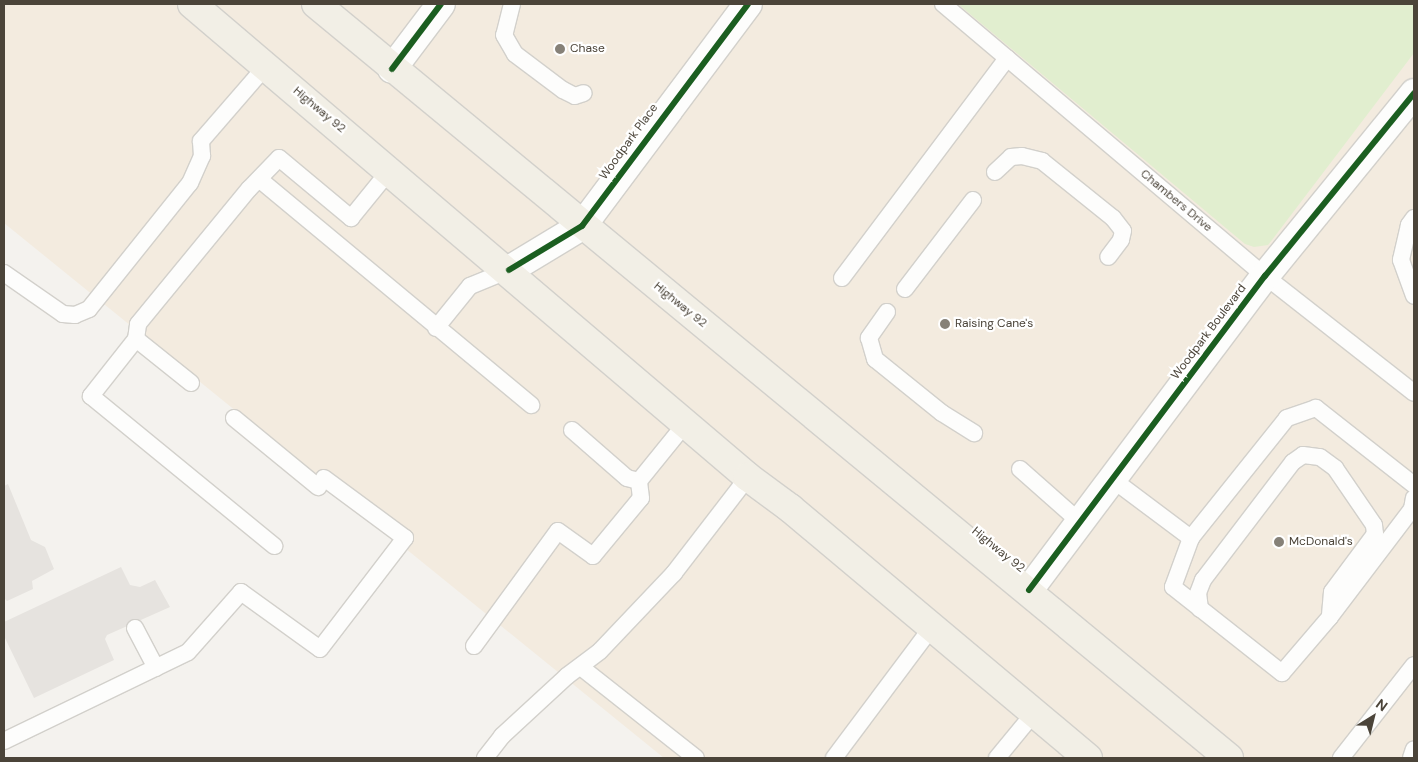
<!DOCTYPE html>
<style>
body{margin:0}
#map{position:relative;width:1418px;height:762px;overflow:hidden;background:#f4f2ee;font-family:"DM Sans",sans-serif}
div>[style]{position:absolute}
.commercial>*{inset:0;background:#f3ebdf}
.green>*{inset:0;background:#e1eecf}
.parking>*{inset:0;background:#e6e3df}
.roads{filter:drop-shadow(1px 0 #d2d0cb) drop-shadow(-1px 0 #d2d0cb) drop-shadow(0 1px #d2d0cb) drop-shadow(0 -1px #d2d0cb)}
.lane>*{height:16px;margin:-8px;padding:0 8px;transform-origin:8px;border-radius:8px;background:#fdfdfc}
.street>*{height:28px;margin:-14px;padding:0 14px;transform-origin:14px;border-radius:14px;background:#fdfdfc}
.primary>*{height:28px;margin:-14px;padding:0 14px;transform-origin:14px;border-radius:14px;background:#f2efe6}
.cycleway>*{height:6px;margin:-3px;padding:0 3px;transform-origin:3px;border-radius:3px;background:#1b5e20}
.dots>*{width:14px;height:14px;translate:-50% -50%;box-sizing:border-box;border:2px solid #fff;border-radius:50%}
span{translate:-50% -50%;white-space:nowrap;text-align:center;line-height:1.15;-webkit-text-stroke:4.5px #fff;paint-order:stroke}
.poi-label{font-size:12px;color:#4b4439}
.left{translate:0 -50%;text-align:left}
.street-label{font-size:12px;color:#4b4439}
.frame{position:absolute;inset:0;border:5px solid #4b4439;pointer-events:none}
.north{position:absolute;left:1348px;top:692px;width:50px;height:50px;-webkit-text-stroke:4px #fff;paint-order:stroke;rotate:36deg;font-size:14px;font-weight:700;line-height:20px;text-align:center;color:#4b4439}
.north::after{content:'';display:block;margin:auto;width:18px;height:22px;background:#4b4439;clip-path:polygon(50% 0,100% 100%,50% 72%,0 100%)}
</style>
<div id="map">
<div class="commercial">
<i style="clip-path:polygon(4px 4px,1414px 4px,1414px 758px,664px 758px,4px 223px)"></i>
</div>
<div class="green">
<i style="clip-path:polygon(958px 4px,1414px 4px,1414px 53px,1272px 240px,1268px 245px,1254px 247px,1245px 244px)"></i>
</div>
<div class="parking">
<i style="clip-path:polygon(8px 484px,31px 540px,45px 547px,54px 569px,32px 581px,33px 589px,7px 601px,4px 598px,4px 486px)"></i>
<i style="clip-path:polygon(121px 567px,130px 585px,140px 587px,155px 580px,170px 607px,107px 635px,105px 639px,114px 660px,34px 698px,4px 636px,4px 622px)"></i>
</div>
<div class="roads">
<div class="lane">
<i style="left:512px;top:4px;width:32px;rotate:104deg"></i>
<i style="left:504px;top:35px;width:22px;rotate:60deg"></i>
<i style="left:515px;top:54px;width:60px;rotate:36.9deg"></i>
<i style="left:563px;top:90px;width:13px;rotate:27deg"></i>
<i style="left:575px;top:96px;width:9px;rotate:-18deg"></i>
<i style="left:943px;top:4px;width:422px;rotate:40.2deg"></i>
<i style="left:1265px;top:276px;width:189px;rotate:38.1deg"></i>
<i style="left:995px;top:172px;width:22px;rotate:-43deg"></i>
<i style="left:1011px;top:157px;width:11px;rotate:-5deg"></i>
<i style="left:1022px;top:156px;width:21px;rotate:14deg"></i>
<i style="left:1042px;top:161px;width:91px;rotate:38.8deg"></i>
<i style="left:1113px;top:218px;width:16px;rotate:52deg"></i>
<i style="left:1123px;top:231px;width:9px;rotate:103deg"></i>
<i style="left:1121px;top:240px;width:21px;rotate:127deg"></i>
<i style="left:259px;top:179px;width:354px;rotate:39.7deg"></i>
<i style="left:1414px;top:218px;width:9px;rotate:126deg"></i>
<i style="left:1409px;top:225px;width:36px;rotate:103deg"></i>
<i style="left:1401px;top:260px;width:38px;rotate:70deg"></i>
<i style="left:4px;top:273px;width:72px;rotate:34.8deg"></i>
<i style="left:63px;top:314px;width:12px;rotate:5deg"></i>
<i style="left:75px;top:315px;width:15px;rotate:-23deg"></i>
<i style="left:89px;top:309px;width:161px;rotate:-51.3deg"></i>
<i style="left:190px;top:183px;width:30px;rotate:-66deg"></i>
<i style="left:202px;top:156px;width:15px;rotate:-94deg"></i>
<i style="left:201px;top:141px;width:99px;rotate:-49.1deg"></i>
<i style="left:842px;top:278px;width:275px;rotate:-53.1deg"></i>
<i style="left:905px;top:289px;width:112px;rotate:-52.6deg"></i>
<i style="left:887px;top:312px;width:32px;rotate:125deg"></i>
<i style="left:869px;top:338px;width:22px;rotate:74deg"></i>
<i style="left:875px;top:359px;width:86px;rotate:38.9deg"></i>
<i style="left:942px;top:413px;width:38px;rotate:32deg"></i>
<i style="left:436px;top:328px;width:54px;rotate:-51deg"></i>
<i style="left:470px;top:286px;width:42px;rotate:-22.3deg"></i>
<i style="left:136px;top:339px;width:73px;rotate:128.3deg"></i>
<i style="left:91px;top:396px;width:237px;rotate:39.3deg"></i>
<i style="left:191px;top:383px;width:70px;rotate:-141.3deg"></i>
<i style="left:136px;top:339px;width:15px;rotate:-82deg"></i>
<i style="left:138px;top:324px;width:175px;rotate:-50.6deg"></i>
<i style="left:249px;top:189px;width:43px;rotate:-45.9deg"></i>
<i style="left:279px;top:158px;width:94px;rotate:39.8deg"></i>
<i style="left:351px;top:218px;width:62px;rotate:-50.9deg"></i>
<i style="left:234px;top:418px;width:109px;rotate:39.4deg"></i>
<i style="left:572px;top:430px;width:73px;rotate:41.1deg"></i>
<i style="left:627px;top:478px;width:12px;rotate:14deg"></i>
<i style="left:639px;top:481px;width:75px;rotate:-51deg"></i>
<i style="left:1020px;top:469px;width:80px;rotate:41.5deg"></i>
<i style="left:1112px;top:479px;width:99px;rotate:36.8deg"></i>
<i style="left:1414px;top:485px;width:125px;rotate:-141.8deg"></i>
<i style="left:1316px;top:408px;width:31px;rotate:161deg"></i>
<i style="left:1287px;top:418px;width:154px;rotate:128.7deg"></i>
<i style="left:1191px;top:538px;width:52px;rotate:110.2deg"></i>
<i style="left:1173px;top:587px;width:139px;rotate:38.3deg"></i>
<i style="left:1282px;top:673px;width:74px;rotate:-49.4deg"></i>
<i style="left:1330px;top:617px;width:136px;rotate:-52.8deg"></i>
<i style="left:1412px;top:509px;width:11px;rotate:-80deg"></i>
<i style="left:1200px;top:609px;width:16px;rotate:-97deg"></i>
<i style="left:1198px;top:593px;width:14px;rotate:-69deg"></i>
<i style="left:1203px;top:580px;width:148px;rotate:-52.7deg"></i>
<i style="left:1293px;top:462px;width:12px;rotate:-35deg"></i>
<i style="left:1303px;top:455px;width:17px;rotate:7deg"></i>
<i style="left:1320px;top:457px;width:19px;rotate:36deg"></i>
<i style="left:1335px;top:468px;width:69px;rotate:55.6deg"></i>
<i style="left:1374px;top:525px;width:9px;rotate:84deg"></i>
<i style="left:1375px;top:534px;width:72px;rotate:126.6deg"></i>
<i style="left:1332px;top:592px;width:25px;rotate:95deg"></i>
<i style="left:135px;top:628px;width:45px;rotate:62.3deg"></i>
<i style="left:474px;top:646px;width:142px;rotate:-53.9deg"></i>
<i style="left:558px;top:531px;width:43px;rotate:35.5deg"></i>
<i style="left:593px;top:556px;width:75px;rotate:-50.4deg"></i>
<i style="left:641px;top:498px;width:17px;rotate:-97deg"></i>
<i style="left:582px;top:668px;width:145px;rotate:38.3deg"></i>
<i style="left:4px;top:741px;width:204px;rotate:-25.8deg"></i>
<i style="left:188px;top:652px;width:80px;rotate:-48.5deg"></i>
<i style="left:241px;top:592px;width:97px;rotate:35.8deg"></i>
<i style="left:320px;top:649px;width:140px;rotate:-52.6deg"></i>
<i style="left:405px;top:538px;width:101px;rotate:-143.5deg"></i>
<i style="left:485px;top:758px;width:28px;rotate:-52deg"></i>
<i style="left:502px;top:736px;width:88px;rotate:-42.7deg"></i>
<i style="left:567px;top:676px;width:41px;rotate:-37.1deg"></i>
<i style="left:600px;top:651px;width:108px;rotate:-46.5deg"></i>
<i style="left:674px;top:573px;width:121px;rotate:-52.4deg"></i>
<i style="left:834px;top:758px;width:164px;rotate:-53.2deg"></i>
<i style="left:997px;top:758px;width:58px;rotate:-50.6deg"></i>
<i style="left:1341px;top:758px;width:118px;rotate:-51.9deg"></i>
<i style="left:1411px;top:758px;width:9px;rotate:-72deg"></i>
</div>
<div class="street">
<i style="left:392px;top:69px;width:81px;rotate:-53deg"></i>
<i style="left:509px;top:270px;width:85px;rotate:-31.1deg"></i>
<i style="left:582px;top:226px;width:277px;rotate:-53.2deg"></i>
<i style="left:1029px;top:590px;width:393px;rotate:-53.1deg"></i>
<i style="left:1265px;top:276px;width:236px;rotate:-50.8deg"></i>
</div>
<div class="primary">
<i style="left:192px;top:4px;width:730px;rotate:40.39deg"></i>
<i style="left:748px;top:477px;width:52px;rotate:36.4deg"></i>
<i style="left:790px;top:508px;width:389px;rotate:40deg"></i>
<i style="left:316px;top:4px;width:1184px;rotate:39.55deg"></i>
</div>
</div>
<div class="cycleway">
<i style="left:392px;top:69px;width:81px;rotate:-53deg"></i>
<i style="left:509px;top:270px;width:85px;rotate:-31.1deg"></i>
<i style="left:582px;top:226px;width:277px;rotate:-53.2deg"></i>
<i style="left:1029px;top:590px;width:393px;rotate:-53.1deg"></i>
<i style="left:1265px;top:276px;width:236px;rotate:-50.8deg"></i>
</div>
<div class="dots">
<i style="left:560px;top:49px;background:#868178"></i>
<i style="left:945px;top:324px;background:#868178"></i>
<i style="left:1279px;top:542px;background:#868178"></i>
</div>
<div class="poi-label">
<span class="left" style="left:570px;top:49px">Chase</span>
<span class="left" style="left:955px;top:324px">Raising Cane's</span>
<span class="left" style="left:1289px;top:542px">McDonald's</span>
</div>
<div class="street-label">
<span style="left:319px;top:110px;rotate:40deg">Highway 92</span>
<span style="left:629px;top:142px;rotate:-54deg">Woodpark Place</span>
<span style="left:1176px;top:201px;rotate:40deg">Chambers Drive</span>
<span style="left:680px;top:305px;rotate:39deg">Highway 92</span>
<span style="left:1209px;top:332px;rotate:-53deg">Woodpark Boulevard</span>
<span style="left:998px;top:550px;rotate:39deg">Highway 92</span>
</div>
<div class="frame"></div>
<div class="north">N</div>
</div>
